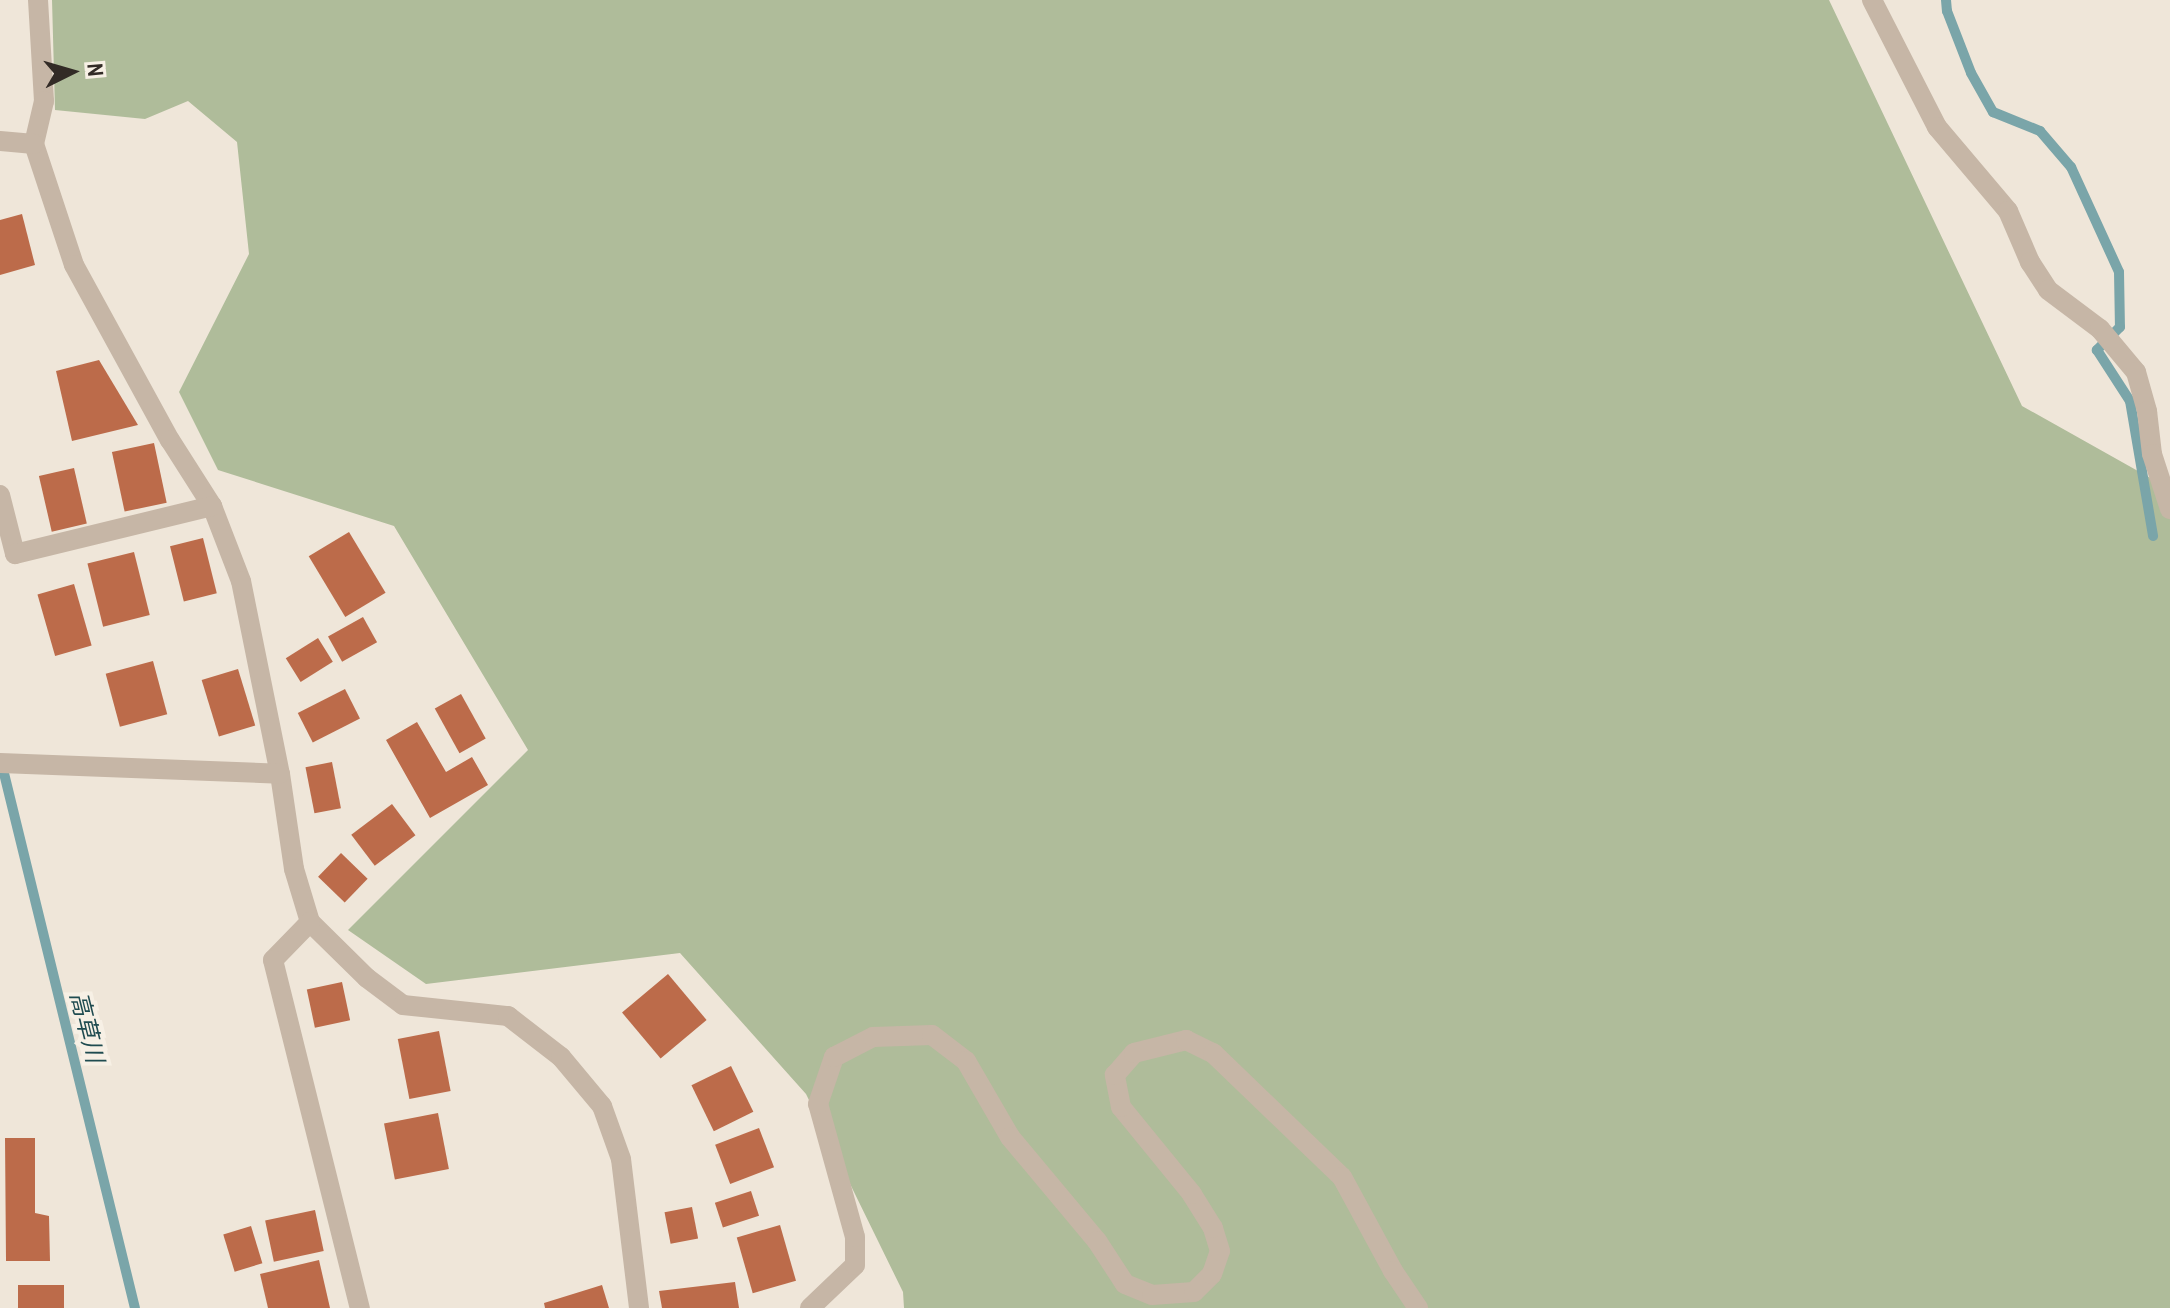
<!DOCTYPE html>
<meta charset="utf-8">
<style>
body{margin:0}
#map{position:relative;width:2170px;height:1308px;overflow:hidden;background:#efe6d9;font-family:"Archivo Narrow","Noto Sans JP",sans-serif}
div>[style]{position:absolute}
.green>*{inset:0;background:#afbc9a}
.stream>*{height:10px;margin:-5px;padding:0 5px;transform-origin:5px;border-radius:5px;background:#7aa5a9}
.building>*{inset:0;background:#bc6b4a;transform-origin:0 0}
.street>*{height:20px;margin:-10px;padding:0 10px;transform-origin:10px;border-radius:10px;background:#c6b6a6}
span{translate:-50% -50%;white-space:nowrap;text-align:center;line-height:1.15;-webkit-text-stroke:8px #f7f0e5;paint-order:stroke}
.water-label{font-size:24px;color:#1f4b50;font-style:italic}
.north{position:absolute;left:32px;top:32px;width:80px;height:80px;-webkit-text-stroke:6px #f7f0e5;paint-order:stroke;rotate:85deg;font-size:22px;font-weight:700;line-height:32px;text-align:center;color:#322b26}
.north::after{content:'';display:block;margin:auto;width:28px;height:36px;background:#322b26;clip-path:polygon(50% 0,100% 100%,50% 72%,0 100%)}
</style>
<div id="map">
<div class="green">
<i style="clip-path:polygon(52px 0,1829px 0,2022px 406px,2170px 489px,2170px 1308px,904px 1308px,903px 1292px,806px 1094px,680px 953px,426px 984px,348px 930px,528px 750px,394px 526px,218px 470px,179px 392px,249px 254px,237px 142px,188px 101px,145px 119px,55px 110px)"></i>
</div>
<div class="stream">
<i style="left:1946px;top:0;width:11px;rotate:85deg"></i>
<i style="left:1947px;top:11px;width:66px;rotate:68.8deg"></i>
<i style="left:1971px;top:73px;width:45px;rotate:60.6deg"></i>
<i style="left:1993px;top:112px;width:51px;rotate:22deg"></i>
<i style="left:2040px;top:131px;width:48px;rotate:49.3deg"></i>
<i style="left:2071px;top:167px;width:115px;rotate:65.4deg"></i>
<i style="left:2119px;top:272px;width:55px;rotate:89deg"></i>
<i style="left:2120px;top:327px;width:33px;rotate:135deg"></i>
<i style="left:2097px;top:350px;width:61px;rotate:57.1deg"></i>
<i style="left:2130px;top:401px;width:137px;rotate:80.3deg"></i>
<i style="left:1px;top:761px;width:563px;rotate:76.24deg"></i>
</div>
<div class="building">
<i style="clip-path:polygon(22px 214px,35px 265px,0 275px,0 220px)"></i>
<i style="clip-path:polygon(99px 360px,138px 425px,72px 441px,56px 371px)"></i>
<i style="left:154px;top:443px;width:61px;height:43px;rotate:78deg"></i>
<i style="left:74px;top:468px;width:57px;height:36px;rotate:77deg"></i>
<i style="left:349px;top:532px;width:71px;height:47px;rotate:59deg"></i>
<i style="left:203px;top:538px;width:57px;height:34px;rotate:76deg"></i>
<i style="left:134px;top:552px;width:65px;height:48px;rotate:76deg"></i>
<i style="left:74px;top:584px;width:64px;height:38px;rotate:74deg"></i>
<i style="left:363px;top:617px;width:29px;height:40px;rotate:61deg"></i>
<i style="left:318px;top:638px;width:28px;height:38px;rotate:58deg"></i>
<i style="left:153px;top:661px;width:55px;height:49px;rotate:75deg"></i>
<i style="left:238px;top:669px;width:59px;height:38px;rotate:73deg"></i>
<i style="left:345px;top:689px;width:33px;height:53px;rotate:63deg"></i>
<i style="left:461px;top:694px;width:51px;height:30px;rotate:61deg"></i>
<i style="clip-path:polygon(417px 722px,446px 772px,472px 757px,488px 785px,430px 818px,386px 740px)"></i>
<i style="left:332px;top:762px;width:47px;height:27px;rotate:79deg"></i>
<i style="left:392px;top:804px;width:39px;height:51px;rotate:53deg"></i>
<i style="left:341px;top:853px;width:37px;height:33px;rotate:44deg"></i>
<i style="left:668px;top:974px;width:60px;height:60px;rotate:50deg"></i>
<i style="left:342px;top:982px;width:39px;height:36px;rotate:78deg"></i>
<i style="left:439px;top:1031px;width:61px;height:42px;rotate:79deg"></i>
<i style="left:731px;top:1066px;width:51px;height:44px;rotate:64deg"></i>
<i style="left:438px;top:1113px;width:57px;height:55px;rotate:79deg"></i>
<i style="left:759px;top:1128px;width:42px;height:47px;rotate:69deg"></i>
<i style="clip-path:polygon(5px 1138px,35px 1138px,35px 1213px,49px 1216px,50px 1261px,6px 1261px)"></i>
<i style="left:751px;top:1191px;width:26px;height:38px;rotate:72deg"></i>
<i style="left:692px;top:1207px;width:32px;height:28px;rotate:79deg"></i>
<i style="left:315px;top:1210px;width:42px;height:51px;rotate:78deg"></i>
<i style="left:780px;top:1225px;width:58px;height:45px;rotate:74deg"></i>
<i style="left:251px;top:1226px;width:39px;height:29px;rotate:73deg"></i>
<i style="clip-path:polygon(319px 1260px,330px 1308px,268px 1308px,260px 1274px)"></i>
<i style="clip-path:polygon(735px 1282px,739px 1308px,662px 1308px,659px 1291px)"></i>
<i style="left:18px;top:1285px;width:46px;height:23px"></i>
<i style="clip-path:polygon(602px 1285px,609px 1308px,545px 1308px,544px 1303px)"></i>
</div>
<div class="street">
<i style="left:38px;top:0;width:101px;rotate:86.6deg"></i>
<i style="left:44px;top:101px;width:44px;rotate:103.1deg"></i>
<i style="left:34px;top:144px;width:127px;rotate:71.7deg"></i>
<i style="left:74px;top:265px;width:200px;rotate:61.3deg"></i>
<i style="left:170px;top:440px;width:78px;rotate:57.5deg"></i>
<i style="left:212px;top:506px;width:80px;rotate:68.9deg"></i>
<i style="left:241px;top:581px;width:197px;rotate:78.6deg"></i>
<i style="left:280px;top:774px;width:96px;rotate:81.6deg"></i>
<i style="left:294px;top:869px;width:55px;rotate:73.2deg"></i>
<i style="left:310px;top:922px;width:80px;rotate:44.5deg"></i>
<i style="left:367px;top:978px;width:45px;rotate:36.9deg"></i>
<i style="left:403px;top:1005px;width:106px;rotate:6deg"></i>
<i style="left:508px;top:1016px;width:67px;rotate:37.7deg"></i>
<i style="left:561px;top:1057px;width:64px;rotate:50.1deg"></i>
<i style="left:602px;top:1106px;width:56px;rotate:70.3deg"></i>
<i style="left:621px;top:1159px;width:150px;rotate:83.1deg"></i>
<i style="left:1872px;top:0;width:143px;rotate:62.9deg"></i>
<i style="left:1937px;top:127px;width:110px;rotate:49.8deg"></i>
<i style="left:2008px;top:211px;width:56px;rotate:66.7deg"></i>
<i style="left:2030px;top:262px;width:33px;rotate:57deg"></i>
<i style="left:2048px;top:290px;width:65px;rotate:36.9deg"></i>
<i style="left:2100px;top:329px;width:56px;rotate:50.1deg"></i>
<i style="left:2136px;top:372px;width:41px;rotate:74.2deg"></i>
<i style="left:2147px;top:411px;width:43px;rotate:83.4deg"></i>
<i style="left:2152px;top:454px;width:58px;rotate:71.9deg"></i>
<i style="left:0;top:141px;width:34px;rotate:5deg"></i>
<i style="left:0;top:495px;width:61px;rotate:75.7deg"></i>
<i style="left:15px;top:554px;width:203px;rotate:-13.7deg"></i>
<i style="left:0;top:763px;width:280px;rotate:2.2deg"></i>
<i style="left:310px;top:922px;width:53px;rotate:134.2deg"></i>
<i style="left:273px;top:960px;width:359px;rotate:76deg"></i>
<i style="left:810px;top:1308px;width:62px;rotate:-43.7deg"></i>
<i style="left:855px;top:1265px;width:28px;rotate:-90deg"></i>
<i style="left:855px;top:1237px;width:138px;rotate:-105.5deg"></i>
<i style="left:818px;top:1104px;width:50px;rotate:-71.2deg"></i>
<i style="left:834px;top:1057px;width:44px;rotate:-27.1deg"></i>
<i style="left:873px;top:1037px;width:59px;rotate:-1.9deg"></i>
<i style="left:932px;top:1035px;width:43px;rotate:37.4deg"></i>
<i style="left:966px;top:1061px;width:88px;rotate:59.9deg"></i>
<i style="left:1010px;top:1137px;width:136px;rotate:50.1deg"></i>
<i style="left:1097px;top:1241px;width:51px;rotate:56.9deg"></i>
<i style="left:1125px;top:1284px;width:29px;rotate:22deg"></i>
<i style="left:1152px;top:1295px;width:42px;rotate:-4.1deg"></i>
<i style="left:1194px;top:1292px;width:25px;rotate:-45deg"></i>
<i style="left:1212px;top:1274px;width:24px;rotate:-71deg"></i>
<i style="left:1220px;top:1251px;width:24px;rotate:-107deg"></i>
<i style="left:1213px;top:1228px;width:40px;rotate:-122deg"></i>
<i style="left:1192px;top:1194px;width:112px;rotate:-129.2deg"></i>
<i style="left:1121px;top:1107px;width:33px;rotate:-101deg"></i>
<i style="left:1115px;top:1075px;width:29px;rotate:-49deg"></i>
<i style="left:1134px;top:1053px;width:54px;rotate:-14deg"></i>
<i style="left:1186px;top:1040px;width:30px;rotate:26deg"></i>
<i style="left:1213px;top:1053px;width:179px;rotate:43.9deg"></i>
<i style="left:1342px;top:1177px;width:107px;rotate:61.5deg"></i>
<i style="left:1393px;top:1271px;width:45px;rotate:56deg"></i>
</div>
<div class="water-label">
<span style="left:87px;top:1027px;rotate:76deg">高草川</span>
</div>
<div class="north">N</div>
</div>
